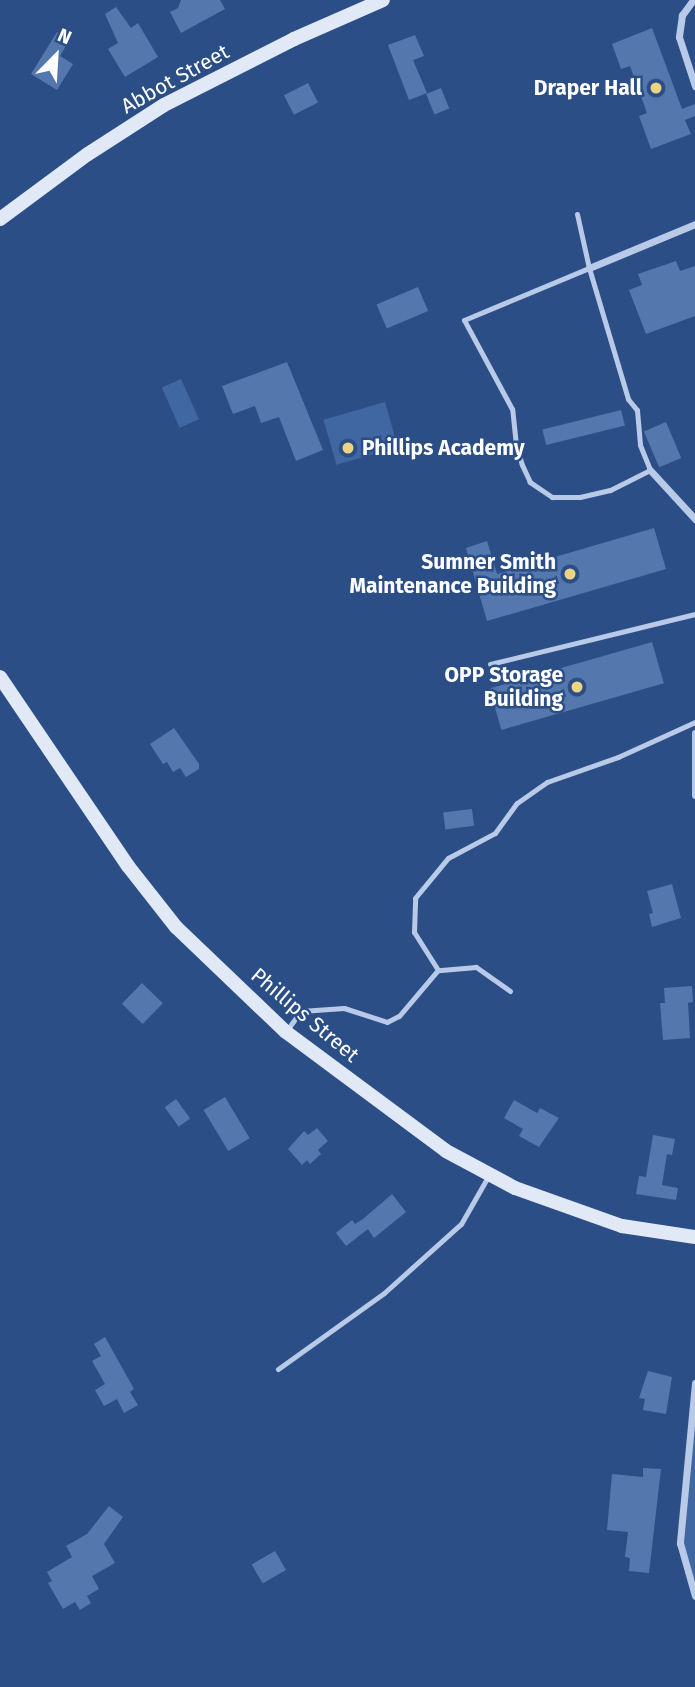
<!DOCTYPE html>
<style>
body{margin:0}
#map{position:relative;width:695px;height:1687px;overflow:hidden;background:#2b4e87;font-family:"Fira Sans",sans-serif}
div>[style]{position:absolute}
.green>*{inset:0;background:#4167a3;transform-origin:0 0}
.building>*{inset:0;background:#5477ae;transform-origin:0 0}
.lane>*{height:5px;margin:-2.5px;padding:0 2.5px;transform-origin:2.5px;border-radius:2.5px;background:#b8cae7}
.street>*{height:7px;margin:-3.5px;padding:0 3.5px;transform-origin:3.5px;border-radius:3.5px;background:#b8cae7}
.secondary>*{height:14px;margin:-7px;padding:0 7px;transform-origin:7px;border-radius:7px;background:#e1e9f7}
.dots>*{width:19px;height:19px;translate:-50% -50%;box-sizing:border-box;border:4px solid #2b4e87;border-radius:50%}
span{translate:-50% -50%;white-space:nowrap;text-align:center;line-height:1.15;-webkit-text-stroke:5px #2b4e87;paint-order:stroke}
.street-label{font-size:21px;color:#fff}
.poi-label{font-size:21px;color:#fff;font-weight:700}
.right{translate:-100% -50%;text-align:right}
.left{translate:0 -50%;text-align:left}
.north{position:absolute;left:21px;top:21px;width:70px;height:70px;-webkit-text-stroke:5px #2b4e87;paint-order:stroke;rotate:24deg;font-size:19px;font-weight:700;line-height:28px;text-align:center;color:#fff}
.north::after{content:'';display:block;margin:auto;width:24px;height:32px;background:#fff;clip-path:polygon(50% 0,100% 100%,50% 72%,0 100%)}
</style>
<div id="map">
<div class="green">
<i style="left:181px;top:379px;width:44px;height:21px;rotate:66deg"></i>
<i style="left:385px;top:402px;width:47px;height:64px;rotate:74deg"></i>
<i style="clip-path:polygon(695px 1389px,695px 1596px,680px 1543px)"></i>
</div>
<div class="building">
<i style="clip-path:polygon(181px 0,220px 0,225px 9px,181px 33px,170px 12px,178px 8px)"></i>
<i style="clip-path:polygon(116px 7px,131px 28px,138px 23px,158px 57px,125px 77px,108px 49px,118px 43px,105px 14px)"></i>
<i style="clip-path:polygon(652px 28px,682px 109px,695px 104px,695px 116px,685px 120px,691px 134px,651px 149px,639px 116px,647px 113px,630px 66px,621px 69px,612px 44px)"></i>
<i style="clip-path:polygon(57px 32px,70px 39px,60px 56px,73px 64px,57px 90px,31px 74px)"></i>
<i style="clip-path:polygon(415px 35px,424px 56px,413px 60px,427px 93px,409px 100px,388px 45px)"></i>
<i style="left:308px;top:83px;width:22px;height:27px;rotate:63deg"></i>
<i style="left:441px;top:88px;width:22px;height:16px;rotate:68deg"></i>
<i style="clip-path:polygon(676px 261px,680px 271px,695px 266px,695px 316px,646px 334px,629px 290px,642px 285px,638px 274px)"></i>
<i style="left:418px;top:287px;width:26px;height:45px;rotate:67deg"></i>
<i style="clip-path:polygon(287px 362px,323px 450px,296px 461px,279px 417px,261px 423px,255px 406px,233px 414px,222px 386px)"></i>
<i style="left:621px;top:410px;width:16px;height:81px;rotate:76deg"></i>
<i style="left:666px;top:422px;width:39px;height:24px;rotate:67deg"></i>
<i style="clip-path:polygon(654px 528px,666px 569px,487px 621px,466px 548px,487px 541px,497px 574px)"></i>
<i style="left:652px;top:642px;width:43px;height:169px;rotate:74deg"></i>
<i style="clip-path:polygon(174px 728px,199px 764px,199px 769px,186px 777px,180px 768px,173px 772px,167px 762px,163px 764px,150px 744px)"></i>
<i style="left:472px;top:809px;width:17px;height:29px;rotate:83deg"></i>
<i style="clip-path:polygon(672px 884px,681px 918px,652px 927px,649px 914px,653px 913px,647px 891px)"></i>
<i style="left:142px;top:983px;width:29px;height:29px;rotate:44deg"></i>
<i style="clip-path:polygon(692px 986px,693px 1002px,688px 1003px,690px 1038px,663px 1040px,660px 1003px,665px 1003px,664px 988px)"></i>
<i style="left:225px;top:1097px;width:48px;height:25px;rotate:59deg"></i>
<i style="left:176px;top:1099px;width:24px;height:14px;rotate:54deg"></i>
<i style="clip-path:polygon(514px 1100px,537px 1113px,540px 1108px,559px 1118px,539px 1147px,519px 1136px,523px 1129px,504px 1118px)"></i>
<i style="clip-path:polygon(317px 1128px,328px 1141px,318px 1150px,321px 1154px,310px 1164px,307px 1160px,302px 1165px,288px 1149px,304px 1131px,308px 1135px)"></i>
<i style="clip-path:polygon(653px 1135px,675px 1139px,672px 1155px,667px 1154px,662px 1185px,678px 1188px,676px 1200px,636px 1194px,639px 1176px,646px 1177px)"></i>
<i style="clip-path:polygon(392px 1194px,406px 1212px,374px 1238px,368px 1229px,346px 1246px,336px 1233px,352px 1220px,355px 1224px,363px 1219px)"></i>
<i style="clip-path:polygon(105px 1337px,134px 1389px,130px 1392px,138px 1405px,124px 1413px,117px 1399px,104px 1406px,95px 1390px,105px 1384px,92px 1361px,101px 1356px,94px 1344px)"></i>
<i style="clip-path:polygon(648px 1371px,672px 1377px,666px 1414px,643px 1410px,645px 1399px,639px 1398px)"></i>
<i style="clip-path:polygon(643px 1468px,661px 1469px,649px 1573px,629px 1571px,630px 1558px,625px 1557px,628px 1532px,607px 1530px,612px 1474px,643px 1477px)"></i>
<i style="clip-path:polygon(109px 1506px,123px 1517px,104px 1544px,115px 1563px,92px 1576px,99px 1589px,87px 1596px,91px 1603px,80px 1610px,75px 1602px,63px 1609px,48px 1583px,52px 1581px,47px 1572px,72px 1557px,66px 1546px,87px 1534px)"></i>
<i style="left:275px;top:1551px;width:22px;height:27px;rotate:60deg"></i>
</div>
<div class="lane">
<i style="left:577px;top:214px;width:55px;rotate:77.5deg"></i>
<i style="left:589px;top:268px;width:137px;rotate:73.4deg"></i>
<i style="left:628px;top:399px;width:14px;rotate:51deg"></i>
<i style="left:637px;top:410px;width:35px;rotate:85deg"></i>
<i style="left:640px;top:445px;width:27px;rotate:68deg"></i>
<i style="left:650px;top:470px;width:45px;rotate:153.4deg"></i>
<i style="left:610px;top:490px;width:31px;rotate:167deg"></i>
<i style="left:580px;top:497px;width:28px;rotate:180deg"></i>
<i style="left:552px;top:497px;width:27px;rotate:-146deg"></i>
<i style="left:530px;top:482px;width:19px;rotate:-115deg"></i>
<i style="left:522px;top:465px;width:21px;rotate:-107deg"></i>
<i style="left:516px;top:445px;width:36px;rotate:-96deg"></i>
<i style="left:512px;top:409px;width:101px;rotate:-118.3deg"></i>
<i style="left:464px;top:320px;width:135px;rotate:-22.6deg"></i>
<i style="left:490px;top:664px;width:211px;rotate:-13.7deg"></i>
<i style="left:510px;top:991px;width:42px;rotate:-144.8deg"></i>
<i style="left:476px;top:967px;width:38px;rotate:175deg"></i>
<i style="left:438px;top:970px;width:45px;rotate:-122.3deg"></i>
<i style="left:414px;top:932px;width:34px;rotate:-88deg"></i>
<i style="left:415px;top:898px;width:52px;rotate:-50.5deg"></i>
<i style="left:448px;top:858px;width:53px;rotate:-28deg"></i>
<i style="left:495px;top:833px;width:37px;rotate:-54deg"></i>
<i style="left:517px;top:803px;width:37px;rotate:-35deg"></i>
<i style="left:547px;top:782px;width:75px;rotate:-19.4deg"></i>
<i style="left:618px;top:757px;width:85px;rotate:-24.4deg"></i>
<i style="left:287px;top:1030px;width:24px;rotate:-54deg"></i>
<i style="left:301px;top:1011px;width:43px;rotate:-4deg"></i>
<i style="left:344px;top:1008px;width:45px;rotate:18deg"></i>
<i style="left:387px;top:1022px;width:13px;rotate:-27deg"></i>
<i style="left:399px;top:1016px;width:60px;rotate:-49.7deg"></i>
<i style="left:278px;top:1369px;width:130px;rotate:-35.6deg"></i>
<i style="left:384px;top:1293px;width:103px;rotate:-41.9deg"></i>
<i style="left:461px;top:1224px;width:56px;rotate:-60.3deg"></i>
</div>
<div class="street">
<i style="left:693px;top:0;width:19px;rotate:126deg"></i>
<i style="left:682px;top:15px;width:22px;rotate:98deg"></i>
<i style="left:679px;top:37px;width:52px;rotate:71.9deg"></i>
<i style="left:589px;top:268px;width:115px;rotate:-22.5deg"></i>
<i style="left:650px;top:470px;width:67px;rotate:47.4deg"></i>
<i style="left:695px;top:733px;width:62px;rotate:90deg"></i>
<i style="left:695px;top:1383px;width:161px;rotate:95.4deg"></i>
<i style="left:680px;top:1543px;width:55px;rotate:74.2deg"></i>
</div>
<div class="secondary">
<i style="left:0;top:219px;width:109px;rotate:-36.5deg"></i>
<i style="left:88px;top:154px;width:90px;rotate:-32.8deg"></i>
<i style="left:164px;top:105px;width:146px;rotate:-26.9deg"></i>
<i style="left:294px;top:39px;width:97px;rotate:-23.7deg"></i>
<i style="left:0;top:677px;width:228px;rotate:55.9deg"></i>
<i style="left:128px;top:866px;width:78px;rotate:51.8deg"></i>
<i style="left:176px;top:927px;width:152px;rotate:43.7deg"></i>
<i style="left:286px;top:1032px;width:199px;rotate:36.6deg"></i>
<i style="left:446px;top:1151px;width:78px;rotate:28.2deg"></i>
<i style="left:515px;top:1188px;width:114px;rotate:19.6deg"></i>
<i style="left:622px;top:1226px;width:74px;rotate:8.6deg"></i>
</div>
<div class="dots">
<i style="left:656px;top:88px;background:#edd480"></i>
<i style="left:348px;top:448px;background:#edd480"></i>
<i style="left:570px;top:574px;background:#edd480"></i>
<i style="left:577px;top:687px;background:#edd480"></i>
</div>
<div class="street-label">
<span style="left:175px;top:79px;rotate:-29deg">Abbot Street</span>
<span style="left:305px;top:1015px;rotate:40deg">Phillips Street</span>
</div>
<div class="poi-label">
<span class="right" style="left:642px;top:88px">Draper Hall</span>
<span class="left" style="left:362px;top:448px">Phillips Academy</span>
<span class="right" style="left:556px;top:574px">Sumner Smith<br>Maintenance Building</span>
<span class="right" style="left:563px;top:687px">OPP Storage<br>Building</span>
</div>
<div class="north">N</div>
</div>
